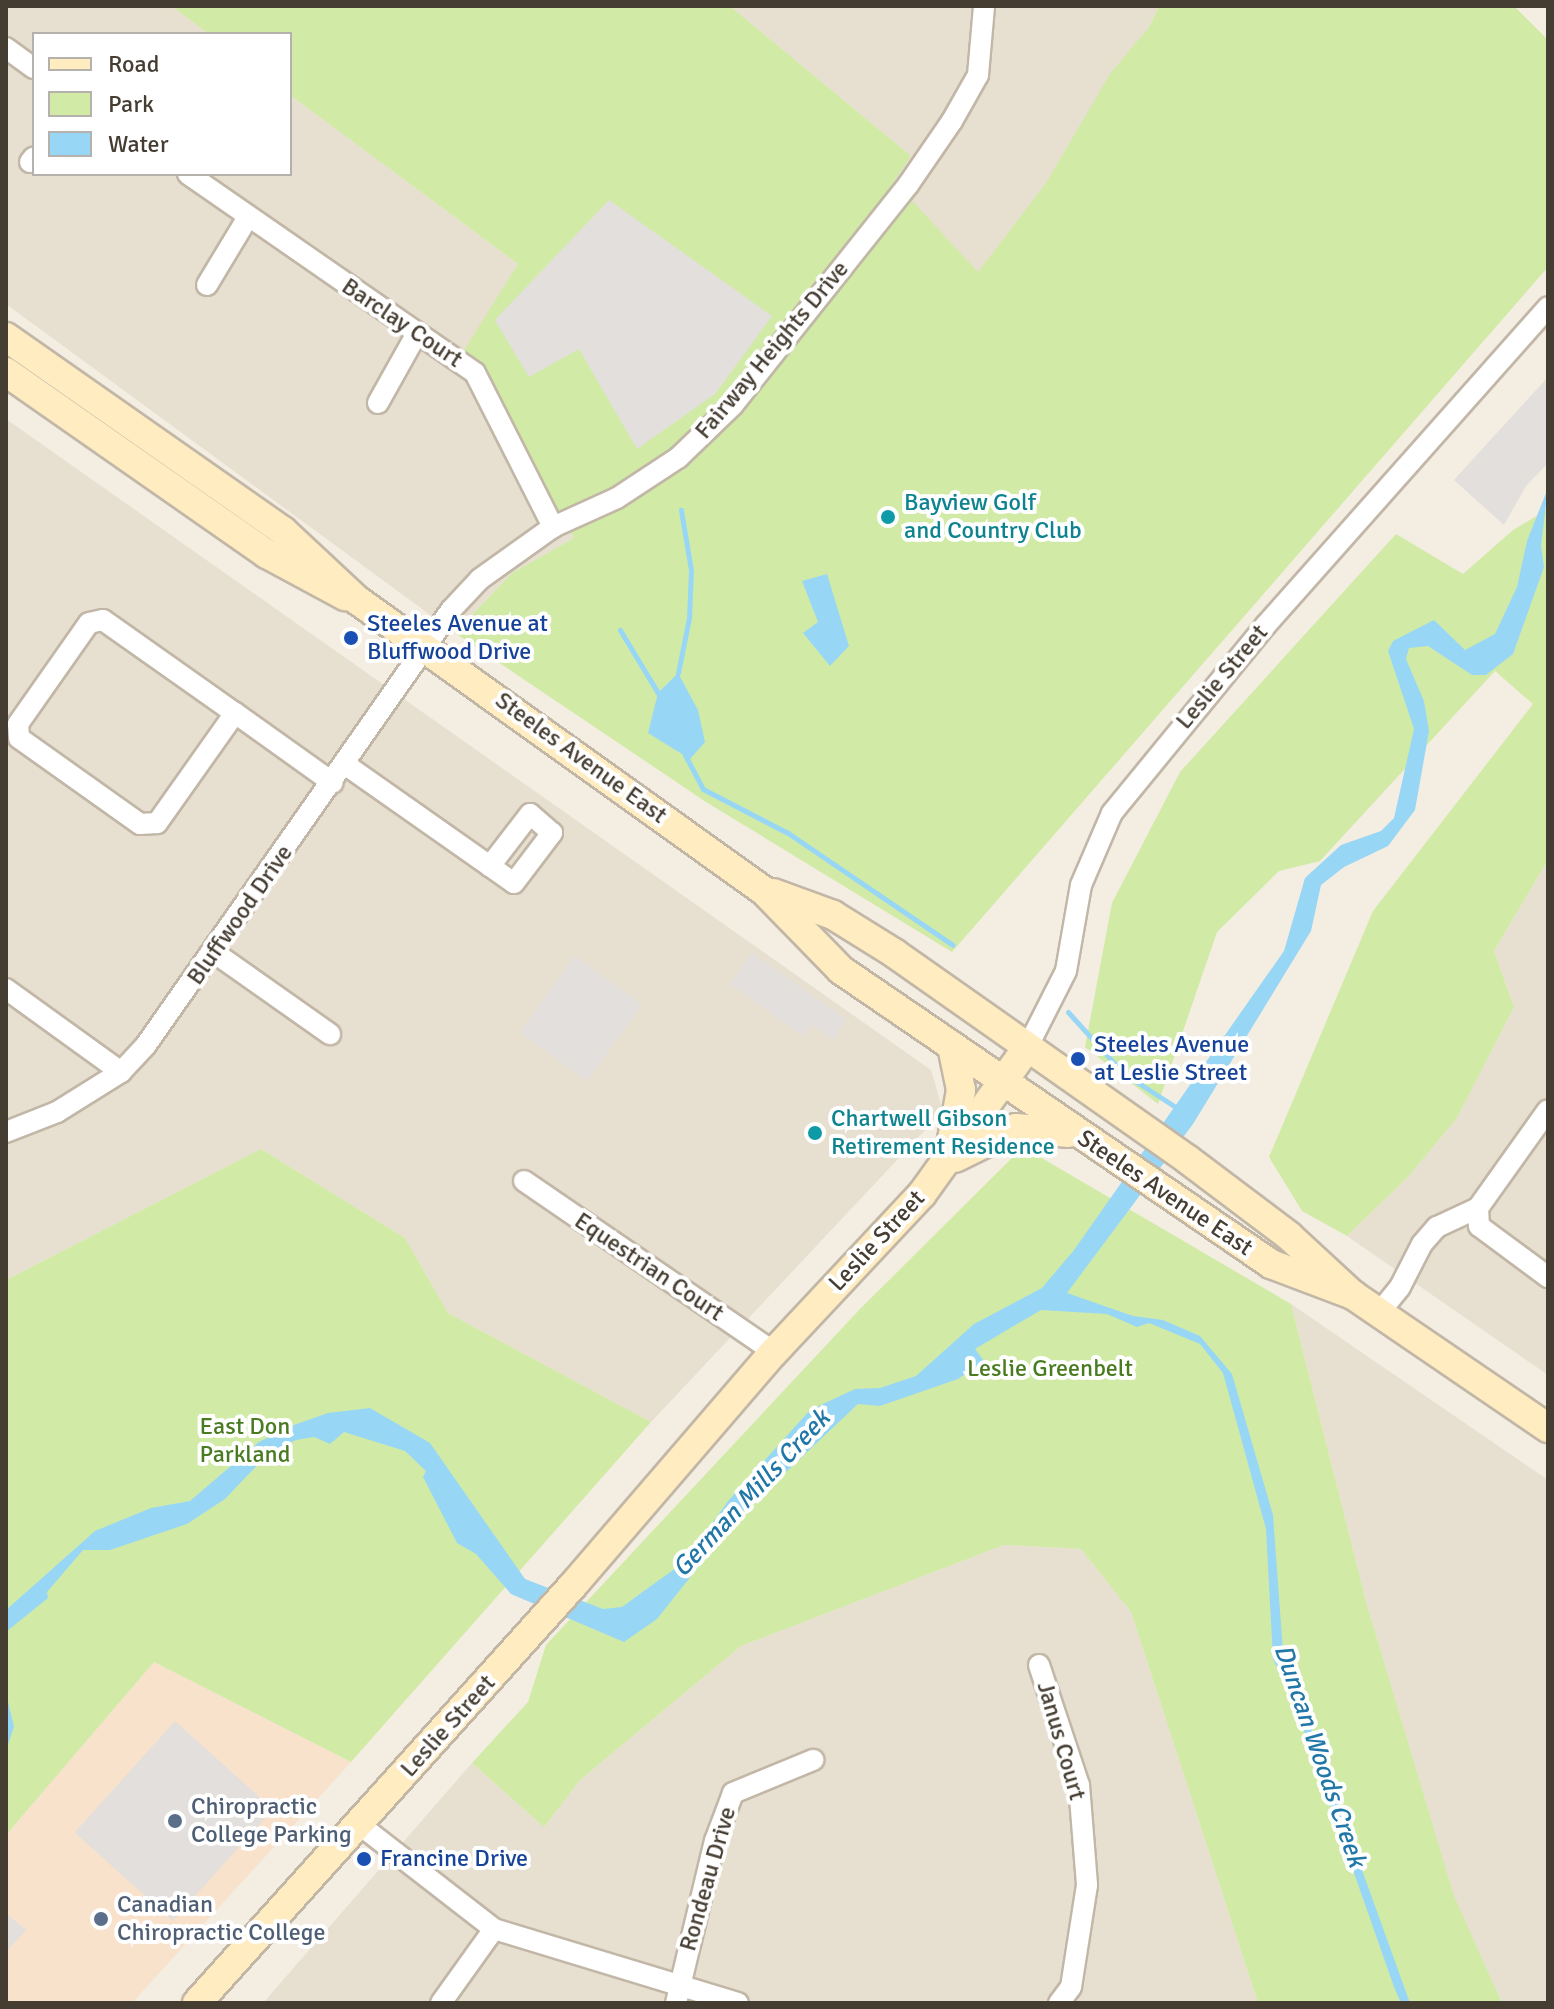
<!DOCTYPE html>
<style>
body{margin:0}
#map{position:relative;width:1554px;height:2009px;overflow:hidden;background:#f3ede2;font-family:Signika,sans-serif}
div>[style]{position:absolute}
.residential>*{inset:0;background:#e7dfd0}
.commercial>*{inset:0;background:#f8e2cb}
.green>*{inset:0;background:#d1eba7}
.parking>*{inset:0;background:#e3dfdc;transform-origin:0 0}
.water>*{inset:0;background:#98d6f6}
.stream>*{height:5px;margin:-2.5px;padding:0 2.5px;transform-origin:2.5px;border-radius:2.5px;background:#98d6f6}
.roads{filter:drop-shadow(2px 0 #c2b7a7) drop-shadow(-2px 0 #c2b7a7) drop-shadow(0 2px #c2b7a7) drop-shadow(0 -2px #c2b7a7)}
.street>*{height:20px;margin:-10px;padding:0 10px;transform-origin:10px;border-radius:10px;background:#fff}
.secondary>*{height:28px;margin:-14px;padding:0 14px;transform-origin:14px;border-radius:14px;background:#ffecc0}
.dots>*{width:22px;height:22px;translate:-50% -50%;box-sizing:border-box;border:4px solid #fff;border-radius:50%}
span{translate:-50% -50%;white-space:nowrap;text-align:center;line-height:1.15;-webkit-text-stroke:8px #fff;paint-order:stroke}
.street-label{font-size:24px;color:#453d32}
.culture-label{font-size:24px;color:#0d838f}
.left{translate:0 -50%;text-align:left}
.transit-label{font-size:24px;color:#164399}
.park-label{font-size:24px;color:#497b21}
.service-label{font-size:24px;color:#4e5e75}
.water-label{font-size:26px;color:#2178a8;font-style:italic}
.frame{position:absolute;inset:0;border:8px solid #453d32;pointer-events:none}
.legend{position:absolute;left:32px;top:32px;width:260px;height:144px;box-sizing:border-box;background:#fff;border:2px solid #b5b1ad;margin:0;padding:10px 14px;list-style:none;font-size:24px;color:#453d32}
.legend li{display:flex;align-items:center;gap:16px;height:40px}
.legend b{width:40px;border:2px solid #b5b1ad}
</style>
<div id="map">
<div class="residential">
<i style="clip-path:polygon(6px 6px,171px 6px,209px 34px,34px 34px,34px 174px,290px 174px,290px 95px,518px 264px,482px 373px,574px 538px,512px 573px,455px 633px,6px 304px)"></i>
<i style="clip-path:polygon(730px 6px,1159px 6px,1055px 215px,990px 286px,893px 181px,911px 156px)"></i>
<i style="clip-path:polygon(6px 419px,931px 1070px,943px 1111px,651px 1422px,448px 1313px,405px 1238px,261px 1149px,6px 1280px)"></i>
<i style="clip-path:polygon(1548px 860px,1548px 1375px,1347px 1236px,1408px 1177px,1457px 1118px,1514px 1007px,1494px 951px)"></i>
<i style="clip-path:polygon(1291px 1304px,1548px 1480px,1548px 2003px,1502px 2003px,1454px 1897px,1367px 1605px)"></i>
<i style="clip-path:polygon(1004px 1545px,1081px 1549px,1131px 1612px,1258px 2003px,263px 2003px,472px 1763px,544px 1827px,580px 1780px,741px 1646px)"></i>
</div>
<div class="commercial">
<i style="clip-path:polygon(154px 1662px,351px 1762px,132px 2003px,6px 2003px,6px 1835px)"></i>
</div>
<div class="green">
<i style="clip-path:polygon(171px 6px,730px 6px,911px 156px,894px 181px,978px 272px,1046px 183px,1110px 74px,1149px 27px,1159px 6px,1514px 6px,1548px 40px,1548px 267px,952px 952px,706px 802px,455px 633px,512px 573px,574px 538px,482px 373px,463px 352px,518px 264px,290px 95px,290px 34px,209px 34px)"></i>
<i style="clip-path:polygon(1548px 509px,1548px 860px,1494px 951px,1514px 1007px,1457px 1118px,1408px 1177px,1347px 1236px,1302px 1211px,1269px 1157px,1373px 911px,1533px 704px,1495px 671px,1320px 861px,1279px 871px,1217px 932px,1158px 1104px,1085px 1047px,1112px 903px,1180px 772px,1396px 534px,1463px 574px,1513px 530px)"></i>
<i style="clip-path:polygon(1023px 1147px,1291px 1304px,1367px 1605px,1454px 1896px,1502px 2003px,1258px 2003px,1131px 1612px,1081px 1549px,1004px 1545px,741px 1646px,580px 1780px,544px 1827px,472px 1763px,528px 1702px,546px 1645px,860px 1309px)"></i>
<i style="clip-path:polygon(261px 1149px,405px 1238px,448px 1313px,651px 1422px,351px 1762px,154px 1662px,6px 1835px,6px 1280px)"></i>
</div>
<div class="parking">
<i style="clip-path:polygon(609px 200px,772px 316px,715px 394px,637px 449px,579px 349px,529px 377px,495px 320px)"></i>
<i style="clip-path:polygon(1548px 377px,1548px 463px,1526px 486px,1504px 525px,1454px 480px)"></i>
<i style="clip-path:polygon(752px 953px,847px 1020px,833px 1040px,811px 1025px,803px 1036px,730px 984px)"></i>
<i style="left:575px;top:956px;width:83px;height:94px;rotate:36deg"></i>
<i style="left:175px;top:1721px;width:132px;height:150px;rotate:42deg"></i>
<i style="clip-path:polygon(6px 1913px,26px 1930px,6px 1952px)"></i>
</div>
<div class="water">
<i style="clip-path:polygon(1548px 488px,1541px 546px,1544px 567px,1513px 654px,1486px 675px,1472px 675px,1428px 646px,1409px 648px,1406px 659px,1424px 701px,1429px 731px,1415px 810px,1388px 846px,1344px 867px,1321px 885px,1311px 931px,1193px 1124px,1067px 1293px,1133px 1316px,1163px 1320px,1200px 1336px,1232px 1374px,1273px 1515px,1283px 1651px,1410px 2003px,1401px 2003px,1394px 1987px,1295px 1705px,1273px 1659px,1266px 1529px,1223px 1373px,1200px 1344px,1149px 1323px,1137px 1327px,1107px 1314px,1041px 1310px,975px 1349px,984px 1361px,958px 1379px,880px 1406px,858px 1404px,785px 1473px,762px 1487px,657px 1619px,624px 1642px,511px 1594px,476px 1554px,457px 1543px,423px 1477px,426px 1471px,405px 1451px,344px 1432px,330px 1444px,314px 1437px,296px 1440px,266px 1456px,225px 1499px,187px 1524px,110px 1550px,83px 1550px,47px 1592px,48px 1598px,6px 1632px,6px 1610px,95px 1531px,151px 1508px,190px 1501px,259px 1442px,291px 1426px,328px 1413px,370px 1408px,430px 1443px,525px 1579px,603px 1609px,622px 1607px,659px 1580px,683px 1563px,729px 1500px,810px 1410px,855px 1389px,880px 1388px,916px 1376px,974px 1324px,1042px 1288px,1074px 1250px,1284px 951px,1305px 878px,1341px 845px,1381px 831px,1394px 818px,1414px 729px,1388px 651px,1393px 641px,1434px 620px,1465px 650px,1495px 634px,1517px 587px,1527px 541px)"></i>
<i style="clip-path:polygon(827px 574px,849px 646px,830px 666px,803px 633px,818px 622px,802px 581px)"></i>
<i style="clip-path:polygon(678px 673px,698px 710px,705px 742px,690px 759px,648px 733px,658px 693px)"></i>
<i style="clip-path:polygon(6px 1693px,14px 1727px,6px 1750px)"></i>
</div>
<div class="stream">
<i style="left:620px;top:630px;width:74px;rotate:58.9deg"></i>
<i style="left:678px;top:673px;width:56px;rotate:-78.7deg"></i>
<i style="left:689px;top:618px;width:48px;rotate:-87.6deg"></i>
<i style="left:691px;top:570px;width:61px;rotate:-99.5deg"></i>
<i style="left:685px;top:755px;width:38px;rotate:62deg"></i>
<i style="left:703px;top:789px;width:96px;rotate:27.4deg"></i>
<i style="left:788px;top:833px;width:199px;rotate:34.2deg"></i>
<i style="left:1068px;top:1012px;width:82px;rotate:48deg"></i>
<i style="left:1123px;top:1073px;width:64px;rotate:32.9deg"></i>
</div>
<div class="roads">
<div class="street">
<i style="left:6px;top:48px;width:34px;rotate:36deg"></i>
<i style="left:30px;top:162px;width:6px;rotate:-51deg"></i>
<i style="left:188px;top:174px;width:349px;rotate:34.7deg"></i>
<i style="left:475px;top:373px;width:173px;rotate:63.1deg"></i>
<i style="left:207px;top:285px;width:79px;rotate:-58.9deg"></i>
<i style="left:378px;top:403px;width:78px;rotate:-60.8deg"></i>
<i style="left:235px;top:713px;width:135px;rotate:125.3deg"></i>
<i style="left:157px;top:823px;width:17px;rotate:177deg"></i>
<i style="left:140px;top:824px;width:148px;rotate:-144.6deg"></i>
<i style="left:19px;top:738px;width:14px;rotate:-94deg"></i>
<i style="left:18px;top:724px;width:123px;rotate:-54.9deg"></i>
<i style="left:89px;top:623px;width:14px;rotate:-12deg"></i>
<i style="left:103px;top:620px;width:161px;rotate:35.2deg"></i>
<i style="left:235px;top:713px;width:120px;rotate:35.5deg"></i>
<i style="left:346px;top:765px;width:205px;rotate:35.1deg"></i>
<i style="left:514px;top:883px;width:63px;rotate:-52.8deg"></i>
<i style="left:552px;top:833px;width:29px;rotate:-139deg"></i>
<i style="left:530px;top:814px;width:66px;rotate:127.6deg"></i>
<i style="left:215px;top:953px;width:141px;rotate:35.2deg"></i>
<i style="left:6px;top:989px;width:142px;rotate:35.8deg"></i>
<i style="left:1027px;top:1048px;width:86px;rotate:-63.1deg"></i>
<i style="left:1066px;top:971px;width:87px;rotate:-80.1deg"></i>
<i style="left:1081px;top:885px;width:78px;rotate:-66.7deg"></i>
<i style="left:1112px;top:813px;width:243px;rotate:-50.7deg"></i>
<i style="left:1266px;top:625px;width:425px;rotate:-48.4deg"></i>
<i style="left:6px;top:1132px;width:55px;rotate:-21.4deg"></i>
<i style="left:57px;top:1112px;width:75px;rotate:-32deg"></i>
<i style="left:121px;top:1072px;width:37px;rotate:-47deg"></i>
<i style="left:146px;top:1045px;width:531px;rotate:-54.96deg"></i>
<i style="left:451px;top:610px;width:42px;rotate:-46.9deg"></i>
<i style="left:480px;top:579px;width:90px;rotate:-35.5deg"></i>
<i style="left:553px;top:527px;width:70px;rotate:-24.4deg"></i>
<i style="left:617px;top:498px;width:73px;rotate:-33.3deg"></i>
<i style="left:678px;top:458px;width:76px;rotate:-43.9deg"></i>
<i style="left:733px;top:405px;width:281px;rotate:-51.5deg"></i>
<i style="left:908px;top:185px;width:78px;rotate:-55.5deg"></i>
<i style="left:952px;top:121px;width:53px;rotate:-60.5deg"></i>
<i style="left:978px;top:75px;width:69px;rotate:-85deg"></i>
<i style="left:524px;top:1181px;width:303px;rotate:34.4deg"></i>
<i style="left:1478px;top:1208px;width:18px;rotate:87deg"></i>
<i style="left:1479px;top:1226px;width:86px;rotate:36.5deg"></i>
<i style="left:1379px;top:1313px;width:33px;rotate:-51deg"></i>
<i style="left:1400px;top:1287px;width:48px;rotate:-62.9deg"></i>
<i style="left:1422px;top:1244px;width:23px;rotate:-49deg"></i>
<i style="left:1437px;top:1227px;width:45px;rotate:-24.9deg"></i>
<i style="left:1478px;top:1208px;width:120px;rotate:-54.5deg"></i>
<i style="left:1039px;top:1665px;width:126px;rotate:71.6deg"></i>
<i style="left:1079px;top:1785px;width:100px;rotate:85.4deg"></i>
<i style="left:1087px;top:1885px;width:103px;rotate:98.9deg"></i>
<i style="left:1071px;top:1987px;width:20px;rotate:127deg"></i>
<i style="left:360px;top:1825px;width:170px;rotate:37.8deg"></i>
<i style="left:494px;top:1929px;width:255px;rotate:16.9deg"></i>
<i style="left:441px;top:2003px;width:91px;rotate:-54.4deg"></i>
<i style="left:676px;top:2003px;width:167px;rotate:-76.5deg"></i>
<i style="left:715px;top:1841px;width:51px;rotate:-69.4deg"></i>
<i style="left:733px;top:1793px;width:87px;rotate:-22.4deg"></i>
</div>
<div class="secondary">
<i style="left:6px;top:337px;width:338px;rotate:35deg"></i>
<i style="left:283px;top:531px;width:101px;rotate:43deg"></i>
<i style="left:357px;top:600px;width:500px;rotate:35.56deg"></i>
<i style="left:764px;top:891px;width:110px;rotate:45.7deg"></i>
<i style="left:841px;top:970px;width:521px;rotate:34.36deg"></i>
<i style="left:1271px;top:1264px;width:88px;rotate:20.7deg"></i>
<i style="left:6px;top:372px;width:318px;rotate:34.9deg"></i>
<i style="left:267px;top:554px;width:89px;rotate:28.3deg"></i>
<i style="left:773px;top:893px;width:64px;rotate:20.1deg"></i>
<i style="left:833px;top:915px;width:72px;rotate:31.9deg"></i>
<i style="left:894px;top:953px;width:358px;rotate:35.1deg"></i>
<i style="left:1187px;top:1159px;width:128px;rotate:37deg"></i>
<i style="left:1289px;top:1236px;width:87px;rotate:42.7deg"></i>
<i style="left:1353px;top:1295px;width:236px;rotate:34.3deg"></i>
<i style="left:950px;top:1150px;width:61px;rotate:-79.6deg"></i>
<i style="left:961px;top:1090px;width:45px;rotate:-101.6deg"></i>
<i style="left:955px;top:1158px;width:68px;rotate:-26.2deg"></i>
<i style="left:1016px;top:1128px;width:53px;rotate:5.4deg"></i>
<i style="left:197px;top:2003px;width:565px;rotate:-48.01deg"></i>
<i style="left:575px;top:1583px;width:305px;rotate:-49.3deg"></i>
<i style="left:774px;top:1352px;width:216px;rotate:-46.9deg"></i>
<i style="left:922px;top:1194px;width:180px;rotate:-54.3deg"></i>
</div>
</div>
<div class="dots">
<i style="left:888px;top:517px;background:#0f9aa8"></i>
<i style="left:351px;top:638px;background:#1a4fb4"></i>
<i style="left:1078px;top:1059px;background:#1a4fb4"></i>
<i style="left:815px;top:1133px;background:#0f9aa8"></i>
<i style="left:175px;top:1821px;background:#5c6f8a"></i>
<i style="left:364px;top:1859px;background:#1a4fb4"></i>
<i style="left:101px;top:1919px;background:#5c6f8a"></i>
</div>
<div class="street-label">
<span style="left:402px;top:323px;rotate:34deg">Barclay Court</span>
<span style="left:772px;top:350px;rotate:-50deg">Fairway Heights Drive</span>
<span style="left:1222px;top:677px;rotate:-50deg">Leslie Street</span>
<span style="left:581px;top:758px;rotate:36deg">Steeles Avenue East</span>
<span style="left:240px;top:915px;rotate:-55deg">Bluffwood Drive</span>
<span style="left:1165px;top:1193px;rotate:34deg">Steeles Avenue East</span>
<span style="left:877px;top:1241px;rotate:-47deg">Leslie Street</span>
<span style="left:649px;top:1267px;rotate:34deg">Equestrian Court</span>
<span style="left:448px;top:1726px;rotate:-48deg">Leslie Street</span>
<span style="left:1061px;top:1741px;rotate:74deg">Janus Court</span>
<span style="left:708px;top:1879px;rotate:-74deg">Rondeau Drive</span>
</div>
<div class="culture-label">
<span class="left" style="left:904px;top:517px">Bayview Golf<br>and Country Club</span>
<span class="left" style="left:831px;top:1133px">Chartwell Gibson<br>Retirement Residence</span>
</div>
<div class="transit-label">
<span class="left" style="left:367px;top:638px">Steeles Avenue at<br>Bluffwood Drive</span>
<span class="left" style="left:1094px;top:1059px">Steeles Avenue<br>at Leslie Street</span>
<span class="left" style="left:380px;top:1859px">Francine Drive</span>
</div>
<div class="park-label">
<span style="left:1050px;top:1369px">Leslie Greenbelt</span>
<span style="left:245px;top:1441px">East Don<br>Parkland</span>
</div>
<div class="service-label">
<span class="left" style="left:191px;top:1821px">Chiropractic<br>College Parking</span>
<span class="left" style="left:117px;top:1919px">Canadian<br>Chiropractic College</span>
</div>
<div class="water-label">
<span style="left:752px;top:1494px;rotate:-47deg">German Mills Creek</span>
<span style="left:1319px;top:1756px;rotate:71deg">Duncan Woods Creek</span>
</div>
<div class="frame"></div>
<ul class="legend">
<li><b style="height:10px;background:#ffecc0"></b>Road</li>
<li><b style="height:22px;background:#d1eba7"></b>Park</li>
<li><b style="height:22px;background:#98d6f6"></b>Water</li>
</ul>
</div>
